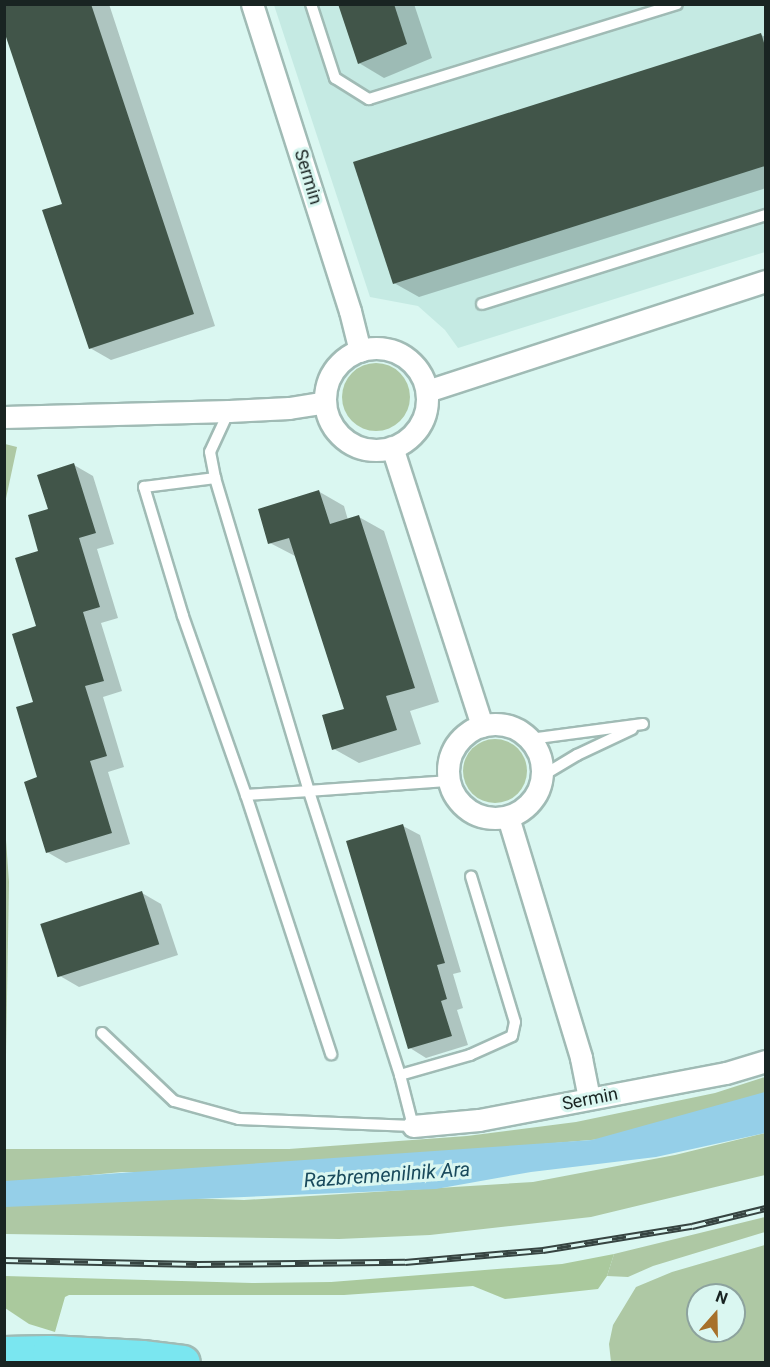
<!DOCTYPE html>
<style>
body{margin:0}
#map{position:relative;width:770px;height:1367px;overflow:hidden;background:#daf7f1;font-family:Roboto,sans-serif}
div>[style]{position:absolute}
.built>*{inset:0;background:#c5eae3}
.green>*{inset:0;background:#aec8a4}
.round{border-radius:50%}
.forest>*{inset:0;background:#aac99d}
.water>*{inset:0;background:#95cfe8}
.shadow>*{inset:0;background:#0003}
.building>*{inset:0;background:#415549;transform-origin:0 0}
.roads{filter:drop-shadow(2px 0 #a0bbb5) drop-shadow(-2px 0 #a0bbb5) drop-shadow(0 2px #a0bbb5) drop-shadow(0 -2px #a0bbb5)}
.lane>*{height:10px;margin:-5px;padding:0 5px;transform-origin:5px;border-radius:5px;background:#fff}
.street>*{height:21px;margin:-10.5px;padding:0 10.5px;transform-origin:10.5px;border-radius:10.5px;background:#fff}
.street>.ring{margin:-10.5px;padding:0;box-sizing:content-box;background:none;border:21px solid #fff;border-radius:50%}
.highway>*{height:33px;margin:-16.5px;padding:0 16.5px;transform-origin:16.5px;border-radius:16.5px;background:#7ae6f0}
.rail>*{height:7px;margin-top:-3.5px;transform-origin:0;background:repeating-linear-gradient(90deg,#daf7f1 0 14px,#364441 0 28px);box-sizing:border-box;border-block:2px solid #364441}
span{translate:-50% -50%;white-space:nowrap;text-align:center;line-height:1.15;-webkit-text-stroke:6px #daf7f1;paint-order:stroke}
.street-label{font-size:18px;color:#192422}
.water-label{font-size:20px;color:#194a5c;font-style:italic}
.frame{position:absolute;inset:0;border:6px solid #192422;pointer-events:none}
.north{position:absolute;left:686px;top:1283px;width:60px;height:60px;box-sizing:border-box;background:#daf7f1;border:2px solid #8da39e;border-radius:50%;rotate:20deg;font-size:16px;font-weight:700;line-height:24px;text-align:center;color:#192422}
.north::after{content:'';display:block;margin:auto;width:21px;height:27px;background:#a7712b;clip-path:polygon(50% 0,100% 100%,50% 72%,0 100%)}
</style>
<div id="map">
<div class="built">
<i style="clip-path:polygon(274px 5px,765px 5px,765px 252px,458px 348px,445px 330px,418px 306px,370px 297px)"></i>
</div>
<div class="green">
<i class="round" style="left:342px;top:363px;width:68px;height:68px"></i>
<i style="clip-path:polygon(5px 444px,17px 447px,5px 503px,4px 444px)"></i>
<i class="round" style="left:463px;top:739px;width:64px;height:64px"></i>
<i style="clip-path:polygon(4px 812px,9px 882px,5px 1113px,4px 1113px)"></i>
<i style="clip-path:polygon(765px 1077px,765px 1105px,650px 1135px,203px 1173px,122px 1172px,5px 1183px,5px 1149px,289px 1149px,467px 1136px,576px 1122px,715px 1093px)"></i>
<i style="clip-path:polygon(765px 1133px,765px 1175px,591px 1217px,430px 1235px,339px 1239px,5px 1234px,5px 1205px,115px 1196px,244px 1200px,533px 1182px,675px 1155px)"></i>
<i style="clip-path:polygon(765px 1217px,765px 1232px,653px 1266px,628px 1277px,607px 1276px,614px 1254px)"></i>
<i style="clip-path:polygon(evenodd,765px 1245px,765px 1362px,611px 1362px,609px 1344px,613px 1325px,636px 1287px,672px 1272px,765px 1245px,698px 1295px,734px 1295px,734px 1331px,698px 1331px,698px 1295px)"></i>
</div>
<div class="forest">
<i style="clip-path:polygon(614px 1254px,607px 1276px,598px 1289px,505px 1299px,473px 1286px,344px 1295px,69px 1295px,65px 1297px,55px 1332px,29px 1324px,5px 1308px,5px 1276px,252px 1283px,331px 1282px,562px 1264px)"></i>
</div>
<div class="water">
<i style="clip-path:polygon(765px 1092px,765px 1133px,656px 1157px,531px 1172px,436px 1189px,5px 1207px,5px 1181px,592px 1140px)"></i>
</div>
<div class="shadow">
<i style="clip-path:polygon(4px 4px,109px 4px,215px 326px,111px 360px,90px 348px,64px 205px)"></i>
<i style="clip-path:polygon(339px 4px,414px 4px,432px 58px,384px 78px,359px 63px)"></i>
<i style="clip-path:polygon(761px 35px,766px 37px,766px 188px,419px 297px,394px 283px)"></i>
<i style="clip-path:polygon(74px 465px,93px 476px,114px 544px,97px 549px,118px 618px,101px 623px,122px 691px,103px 697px,124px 767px,108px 772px,130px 844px,66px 863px,47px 852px,35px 703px,40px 552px,50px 510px)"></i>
<i style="clip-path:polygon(318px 491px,344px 506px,348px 520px,359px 517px,384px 531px,439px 702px,410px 711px,421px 744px,359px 763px,334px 749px,346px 710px,297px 557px,270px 543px)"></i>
<i style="clip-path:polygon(403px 826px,420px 835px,461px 972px,453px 974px,463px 1008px,457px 1010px,468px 1045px,426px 1058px,410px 1048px)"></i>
<i style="clip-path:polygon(142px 893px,161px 904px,178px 955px,79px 987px,60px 976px)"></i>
</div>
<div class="building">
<i style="clip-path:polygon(4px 4px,91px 4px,194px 314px,89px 349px,42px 210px,62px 204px,4px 31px)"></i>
<i style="clip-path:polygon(338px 4px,394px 4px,407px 44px,358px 64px)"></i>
<i style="clip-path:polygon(761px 33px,765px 46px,765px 166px,393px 284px,353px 162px)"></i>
<i style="clip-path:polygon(74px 463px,96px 533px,79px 538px,100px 607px,83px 612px,104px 681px,85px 686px,107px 756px,90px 761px,112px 833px,46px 853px,24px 782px,37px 777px,16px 707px,33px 702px,12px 634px,36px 626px,15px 558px,38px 551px,28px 515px,48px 509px,37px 475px)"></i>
<i style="clip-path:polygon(319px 490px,330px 524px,359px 515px,415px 688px,386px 696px,397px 730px,332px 750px,322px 715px,344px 709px,289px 538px,268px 544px,258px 509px)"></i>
<i style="clip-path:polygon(403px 824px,445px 963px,437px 965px,447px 999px,441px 1001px,452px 1036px,408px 1049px,346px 841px)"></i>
<i style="left:142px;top:891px;width:56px;height:107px;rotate:72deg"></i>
</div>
<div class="roads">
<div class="lane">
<i style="left:311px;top:4px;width:78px;rotate:72deg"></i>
<i style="left:335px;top:78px;width:40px;rotate:32deg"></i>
<i style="left:369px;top:99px;width:322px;rotate:-17.1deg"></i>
<i style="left:482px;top:304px;width:298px;rotate:-17.4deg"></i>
<i style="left:229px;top:411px;width:45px;rotate:114.9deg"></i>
<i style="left:210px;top:452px;width:26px;rotate:79deg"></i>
<i style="left:215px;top:478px;width:327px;rotate:73.3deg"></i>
<i style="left:309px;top:791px;width:140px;rotate:-4.1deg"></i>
<i style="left:530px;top:739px;width:114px;rotate:-7.6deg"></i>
<i style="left:542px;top:776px;width:41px;rotate:-31deg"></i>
<i style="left:577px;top:755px;width:61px;rotate:-25.3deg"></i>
<i style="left:246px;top:795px;width:273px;rotate:71.8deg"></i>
<i style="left:102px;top:1033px;width:99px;rotate:43.4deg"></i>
<i style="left:174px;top:1101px;width:67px;rotate:15.5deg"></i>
<i style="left:239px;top:1119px;width:174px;rotate:2.3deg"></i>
<i style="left:413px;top:1126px;width:53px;rotate:-104.3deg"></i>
<i style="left:400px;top:1075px;width:298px;rotate:-107.8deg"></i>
<i style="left:309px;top:791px;width:63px;rotate:176.4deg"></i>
<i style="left:246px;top:795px;width:190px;rotate:-109.4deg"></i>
<i style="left:183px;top:616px;width:135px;rotate:-106.8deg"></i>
<i style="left:144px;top:487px;width:72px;rotate:-7.2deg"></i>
<i style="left:400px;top:1075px;width:73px;rotate:-15.9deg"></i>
<i style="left:470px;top:1055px;width:46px;rotate:-24.3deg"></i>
<i style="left:512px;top:1036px;width:14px;rotate:-78deg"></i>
<i style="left:515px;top:1022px;width:152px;rotate:-106.8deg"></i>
</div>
<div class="street">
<i style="left:252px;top:4px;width:322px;rotate:72.3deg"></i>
<i style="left:350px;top:311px;width:41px;rotate:76deg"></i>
<i class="ring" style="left:325px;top:348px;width:81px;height:81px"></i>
<i style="left:427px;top:391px;width:356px;rotate:-18deg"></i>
<i style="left:4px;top:417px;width:225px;rotate:-1.5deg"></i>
<i style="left:229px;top:411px;width:60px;rotate:-2.9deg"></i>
<i style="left:289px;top:408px;width:36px;rotate:-9deg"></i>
<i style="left:392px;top:447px;width:293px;rotate:72.1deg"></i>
<i class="ring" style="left:448px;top:724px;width:73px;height:73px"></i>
<i style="left:508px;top:817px;width:252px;rotate:73.1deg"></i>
<i style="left:581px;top:1058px;width:41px;rotate:78.7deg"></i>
<i style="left:413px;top:1126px;width:66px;rotate:-5.2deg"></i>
<i style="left:479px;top:1120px;width:251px;rotate:-10.8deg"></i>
<i style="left:726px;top:1073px;width:42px;rotate:-16.7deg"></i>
</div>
<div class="highway">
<i style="left:4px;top:1353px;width:45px;rotate:-1.3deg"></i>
<i style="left:49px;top:1352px;width:93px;rotate:3.1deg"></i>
<i style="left:142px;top:1357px;width:41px;rotate:7deg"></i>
</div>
</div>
<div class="rail">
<i style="left:4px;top:1260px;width:193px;rotate:1.2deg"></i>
<i style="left:197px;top:1264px;width:208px;rotate:-0.6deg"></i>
<i style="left:405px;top:1262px;width:139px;rotate:-5deg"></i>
<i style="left:543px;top:1250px;width:151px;rotate:-9.2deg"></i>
<i style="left:692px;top:1226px;width:76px;rotate:-13.7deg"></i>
</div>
<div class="street-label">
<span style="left:308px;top:177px;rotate:73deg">Sermin</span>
<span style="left:590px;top:1099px;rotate:-11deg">Sermin</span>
</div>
<div class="water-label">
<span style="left:387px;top:1175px;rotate:-4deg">Razbremenilnik Ara</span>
</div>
<div class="frame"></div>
<div class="north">N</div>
</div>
